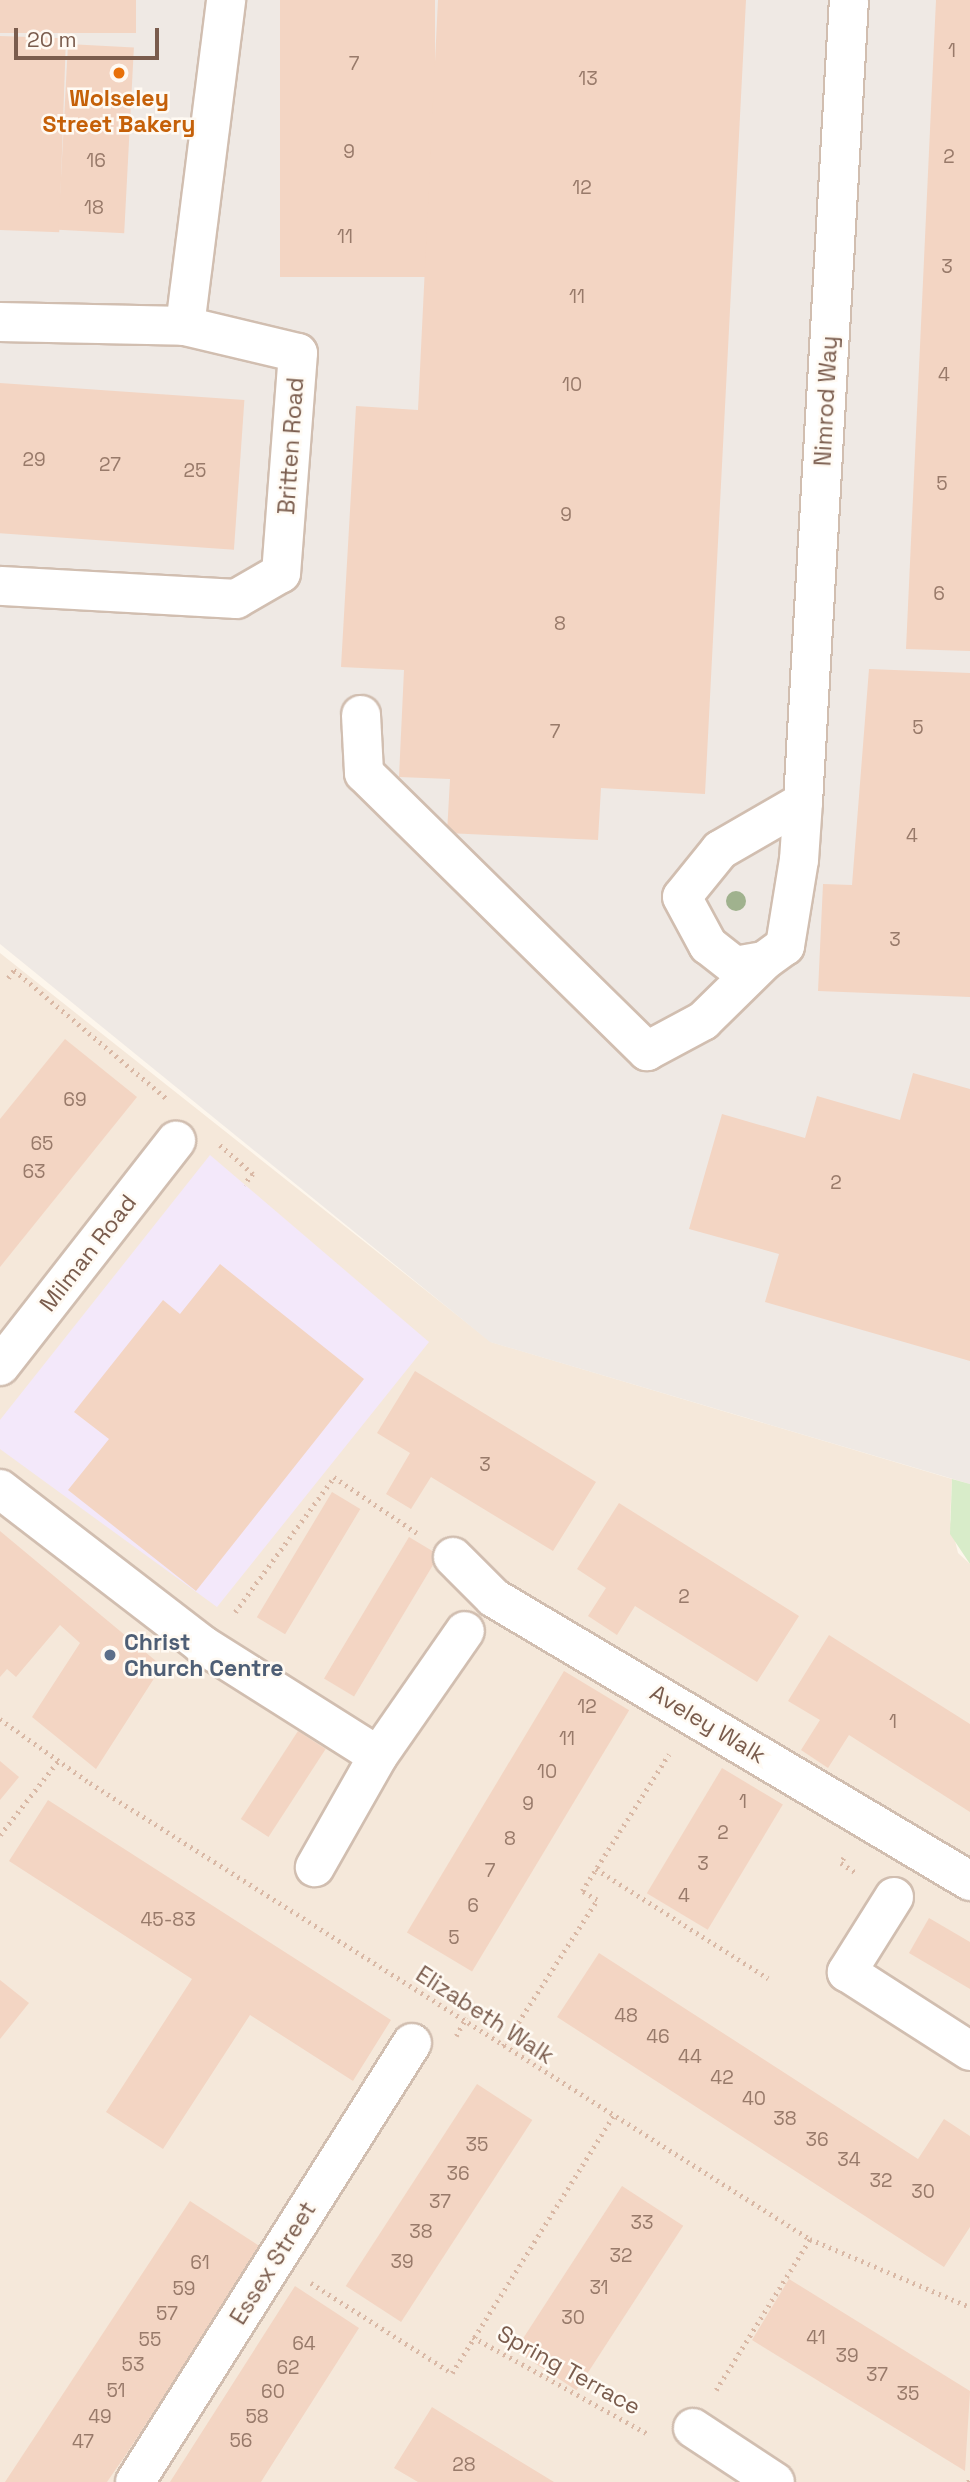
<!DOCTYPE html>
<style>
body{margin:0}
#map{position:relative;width:970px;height:2482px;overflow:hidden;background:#fdf6ec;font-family:"Space Grotesk",sans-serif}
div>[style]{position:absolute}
.residential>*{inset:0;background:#f5e8da}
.industrial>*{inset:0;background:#efe9e4}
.education>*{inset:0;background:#f3e8fa}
.green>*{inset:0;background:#d8ecc9}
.building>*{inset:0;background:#f3d5c3;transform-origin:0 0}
.path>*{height:4.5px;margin-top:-2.25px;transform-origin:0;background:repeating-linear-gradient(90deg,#d9b8a5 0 2px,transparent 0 7px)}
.roads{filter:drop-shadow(2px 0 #d1beb0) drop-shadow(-2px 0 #d1beb0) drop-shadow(0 2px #d1beb0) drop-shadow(0 -2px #d1beb0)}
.minor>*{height:38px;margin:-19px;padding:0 19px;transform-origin:19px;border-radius:19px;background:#fff}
.trees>*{width:20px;height:20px;margin:-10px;border-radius:50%;background:#a0b28e}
.dots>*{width:19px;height:19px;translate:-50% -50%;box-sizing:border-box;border:4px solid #fffaf3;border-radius:50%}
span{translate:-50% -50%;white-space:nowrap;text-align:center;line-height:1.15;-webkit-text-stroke:5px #fffaf3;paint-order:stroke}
.number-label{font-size:19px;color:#987a6a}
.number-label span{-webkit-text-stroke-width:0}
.food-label{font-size:23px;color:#c56008;font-weight:700}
.street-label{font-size:23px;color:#7a5c4d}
.service-label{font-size:23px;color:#4e5e75;font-weight:700}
.left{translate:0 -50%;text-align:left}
.scale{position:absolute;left:14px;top:28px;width:145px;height:32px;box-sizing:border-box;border:4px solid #7a5c4d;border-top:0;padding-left:9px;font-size:21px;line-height:24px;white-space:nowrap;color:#7a5c4d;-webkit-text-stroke:5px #fffaf3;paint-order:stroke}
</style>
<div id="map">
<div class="residential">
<i style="clip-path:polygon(0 953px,491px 1342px,952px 1479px,950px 1520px,958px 1553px,970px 1564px,970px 2482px,0 2482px)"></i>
</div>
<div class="industrial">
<i style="clip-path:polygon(0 0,970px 0,970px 1484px,490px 1342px,0 944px)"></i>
</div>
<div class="education">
<i style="clip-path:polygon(210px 1155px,429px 1342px,217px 1607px,0 1449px,0 1420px)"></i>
</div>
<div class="green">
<i style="clip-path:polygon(952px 1479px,970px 1484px,970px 1564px,950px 1534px)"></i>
</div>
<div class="building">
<i style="left:0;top:0;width:136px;height:33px"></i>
<i style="left:280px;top:0;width:155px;height:277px"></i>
<i style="clip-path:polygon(438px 0,746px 0,705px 794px,601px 788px,598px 840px,447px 833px,450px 779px,399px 777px,404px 670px,341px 667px,356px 406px,418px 410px)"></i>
<i style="clip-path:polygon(936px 0,970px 0,970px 651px,906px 649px)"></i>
<i style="left:0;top:36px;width:66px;height:194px;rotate:2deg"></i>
<i style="left:68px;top:44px;width:66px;height:186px;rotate:3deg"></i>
<i style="left:0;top:383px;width:245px;height:150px;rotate:4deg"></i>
<i style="clip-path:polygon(869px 669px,970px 673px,970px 997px,818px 991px,823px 884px,852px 885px)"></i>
<i style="clip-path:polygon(65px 1039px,137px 1097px,0 1267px,0 1119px)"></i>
<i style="clip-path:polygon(913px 1073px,970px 1089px,970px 1361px,765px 1302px,779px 1254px,689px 1229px,722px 1114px,805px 1138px,817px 1096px,900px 1120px)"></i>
<i style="clip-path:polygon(220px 1264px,364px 1379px,196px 1591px,68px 1490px,109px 1439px,74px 1412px,163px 1300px,180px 1314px)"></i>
<i style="clip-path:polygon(415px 1371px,596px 1482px,553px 1551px,431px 1477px,411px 1509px,386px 1494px,410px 1453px,377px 1433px)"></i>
<i style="left:332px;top:1492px;width:33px;height:146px;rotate:31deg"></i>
<i style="clip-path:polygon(619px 1503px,799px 1616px,757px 1682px,635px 1606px,617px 1635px,588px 1616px,606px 1588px,577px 1569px)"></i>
<i style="clip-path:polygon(0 1531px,162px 1666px,96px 1769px,32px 1717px,80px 1643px,60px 1625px,16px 1677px,7px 1669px,0 1677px)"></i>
<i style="left:409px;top:1537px;width:35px;height:165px;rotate:31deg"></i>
<i style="clip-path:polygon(829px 1635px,970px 1724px,970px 1812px,849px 1735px,828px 1768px,801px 1750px,820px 1720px,788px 1701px)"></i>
<i style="left:564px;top:1671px;width:76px;height:305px;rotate:31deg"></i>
<i style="left:298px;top:1731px;width:33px;height:105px;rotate:33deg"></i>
<i style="clip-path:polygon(0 1761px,19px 1777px,0 1800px)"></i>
<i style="left:722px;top:1768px;width:71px;height:146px;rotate:31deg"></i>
<i style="clip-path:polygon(48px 1800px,391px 2020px,353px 2081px,250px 2015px,163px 2149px,106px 2112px,192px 1979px,9px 1861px)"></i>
<i style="clip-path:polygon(929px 1918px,970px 1942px,970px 1989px,909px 1953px)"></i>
<i style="clip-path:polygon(599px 1953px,918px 2159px,944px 2119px,970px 2136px,970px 2227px,944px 2267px,557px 2017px)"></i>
<i style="clip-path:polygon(0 1980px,29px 2003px,0 2039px)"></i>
<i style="left:477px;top:2084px;width:66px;height:241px;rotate:33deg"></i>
<i style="left:622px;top:2186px;width:73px;height:196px;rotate:33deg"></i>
<i style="clip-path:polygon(190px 2201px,261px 2247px,127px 2453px,107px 2482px,5px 2482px)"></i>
<i style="clip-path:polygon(789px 2279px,970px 2391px,965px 2471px,752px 2340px)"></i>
<i style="clip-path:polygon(295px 2286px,359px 2328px,266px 2474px,261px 2482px,170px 2482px)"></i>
<i style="clip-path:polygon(432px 2407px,464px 2427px,554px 2482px,418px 2482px,394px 2468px)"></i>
</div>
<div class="path">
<i style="left:8px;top:978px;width:10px;rotate:-53deg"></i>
<i style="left:14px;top:970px;width:199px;rotate:40.1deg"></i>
<i style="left:220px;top:1145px;width:44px;rotate:41.3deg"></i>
<i style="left:253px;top:1174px;width:14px;rotate:129deg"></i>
<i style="left:235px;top:1612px;width:167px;rotate:-53.7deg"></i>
<i style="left:334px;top:1477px;width:100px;rotate:34deg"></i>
<i style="left:0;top:1719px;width:110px;rotate:35.4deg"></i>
<i style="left:90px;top:1783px;width:852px;rotate:32.35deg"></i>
<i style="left:810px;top:2239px;width:174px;rotate:23deg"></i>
<i style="left:0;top:1835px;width:94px;rotate:-51.9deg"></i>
<i style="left:844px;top:1858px;width:6px;rotate:121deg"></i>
<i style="left:841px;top:1863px;width:20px;rotate:33deg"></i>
<i style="left:596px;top:1869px;width:204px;rotate:32.4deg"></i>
<i style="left:456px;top:2036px;width:21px;rotate:-61deg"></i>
<i style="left:503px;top:2046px;width:174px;rotate:-57.2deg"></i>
<i style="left:597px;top:1900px;width:17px;rotate:-149deg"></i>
<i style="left:582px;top:1891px;width:162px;rotate:-57.6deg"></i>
<i style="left:311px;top:2283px;width:167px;rotate:32.6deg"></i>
<i style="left:452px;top:2373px;width:305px;rotate:-57.9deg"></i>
<i style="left:473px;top:2337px;width:202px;rotate:29deg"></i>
<i style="left:716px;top:2390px;width:178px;rotate:-58.1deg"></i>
<i style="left:968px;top:2482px;width:4px;rotate:-56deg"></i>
</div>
<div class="roads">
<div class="minor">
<i style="left:0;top:322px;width:185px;rotate:1.2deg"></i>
<i style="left:185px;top:326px;width:116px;rotate:13.4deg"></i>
<i style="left:298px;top:353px;width:221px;rotate:94.4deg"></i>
<i style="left:281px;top:573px;width:52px;rotate:150deg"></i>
<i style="left:236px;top:599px;width:236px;rotate:-176.8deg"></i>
<i style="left:185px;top:326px;width:329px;rotate:-82.8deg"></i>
<i style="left:361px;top:715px;width:58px;rotate:87deg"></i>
<i style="left:364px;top:773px;width:397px;rotate:44.5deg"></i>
<i style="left:647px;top:1051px;width:64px;rotate:-28.2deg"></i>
<i style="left:703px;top:1021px;width:86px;rotate:-44.5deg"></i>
<i style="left:803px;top:802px;width:96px;rotate:150deg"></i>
<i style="left:720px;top:850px;width:60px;rotate:129deg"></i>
<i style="left:682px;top:897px;width:55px;rotate:61.6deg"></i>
<i style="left:708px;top:945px;width:34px;rotate:38deg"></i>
<i style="left:735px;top:966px;width:29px;rotate:-10deg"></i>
<i style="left:764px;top:961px;width:26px;rotate:-36deg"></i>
<i style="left:785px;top:946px;width:87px;rotate:-80.8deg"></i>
<i style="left:799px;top:860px;width:58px;rotate:-86.1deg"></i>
<i style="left:803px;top:802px;width:803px;rotate:-86.72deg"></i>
<i style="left:0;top:1366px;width:286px;rotate:-52deg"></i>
<i style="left:0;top:1489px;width:254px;rotate:37.6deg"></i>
<i style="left:201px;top:1644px;width:209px;rotate:32.3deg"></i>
<i style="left:378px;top:1756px;width:128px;rotate:119.6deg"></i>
<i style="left:453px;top:1557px;width:58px;rotate:45deg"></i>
<i style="left:494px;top:1598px;width:554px;rotate:30.73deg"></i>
<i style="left:378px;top:1756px;width:152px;rotate:-55.2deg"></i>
<i style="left:894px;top:1897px;width:89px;rotate:122.1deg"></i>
<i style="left:847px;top:1972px;width:146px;rotate:32.7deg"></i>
<i style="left:693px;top:2428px;width:98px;rotate:33.4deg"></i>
<i style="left:135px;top:2482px;width:519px;rotate:-57.75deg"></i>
</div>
</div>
<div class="trees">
<i style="left:736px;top:901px"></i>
</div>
<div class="dots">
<i style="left:119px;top:73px;background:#e8710a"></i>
<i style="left:110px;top:1655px;background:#5c6f8a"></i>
</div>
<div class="number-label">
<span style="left:952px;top:51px">1</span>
<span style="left:354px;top:64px">7</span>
<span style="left:588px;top:79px">13</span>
<span style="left:349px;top:152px">9</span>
<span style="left:949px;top:157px">2</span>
<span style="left:96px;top:161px">16</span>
<span style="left:582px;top:188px">12</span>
<span style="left:94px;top:208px">18</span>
<span style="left:345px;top:237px">11</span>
<span style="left:947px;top:267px">3</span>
<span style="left:577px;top:297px">11</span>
<span style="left:944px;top:375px">4</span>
<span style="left:572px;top:385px">10</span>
<span style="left:34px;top:460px">29</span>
<span style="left:110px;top:465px">27</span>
<span style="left:195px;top:471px">25</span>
<span style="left:942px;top:484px">5</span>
<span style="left:566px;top:515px">9</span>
<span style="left:939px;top:594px">6</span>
<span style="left:560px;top:624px">8</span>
<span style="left:918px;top:728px">5</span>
<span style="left:555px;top:732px">7</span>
<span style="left:912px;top:836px">4</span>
<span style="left:895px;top:940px">3</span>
<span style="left:75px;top:1100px">69</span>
<span style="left:42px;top:1144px">65</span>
<span style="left:34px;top:1172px">63</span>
<span style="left:836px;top:1183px">2</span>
<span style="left:485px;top:1465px">3</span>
<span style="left:684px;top:1597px">2</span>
<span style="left:587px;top:1707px">12</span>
<span style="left:893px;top:1722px">1</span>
<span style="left:567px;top:1739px">11</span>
<span style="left:547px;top:1772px">10</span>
<span style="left:743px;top:1802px">1</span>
<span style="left:528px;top:1804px">9</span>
<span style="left:723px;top:1833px">2</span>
<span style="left:510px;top:1839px">8</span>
<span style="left:703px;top:1864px">3</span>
<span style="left:490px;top:1871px">7</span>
<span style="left:684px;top:1896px">4</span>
<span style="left:473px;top:1906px">6</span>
<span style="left:168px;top:1920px">45-83</span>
<span style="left:454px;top:1938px">5</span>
<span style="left:626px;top:2016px">48</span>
<span style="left:658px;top:2037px">46</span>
<span style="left:690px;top:2057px">44</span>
<span style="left:722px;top:2078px">42</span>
<span style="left:754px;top:2099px">40</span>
<span style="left:785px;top:2119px">38</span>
<span style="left:817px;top:2140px">36</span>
<span style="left:477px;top:2145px">35</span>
<span style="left:849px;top:2160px">34</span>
<span style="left:458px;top:2174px">36</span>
<span style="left:881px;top:2181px">32</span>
<span style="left:923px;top:2192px">30</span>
<span style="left:440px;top:2202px">37</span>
<span style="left:642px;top:2223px">33</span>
<span style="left:421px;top:2232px">38</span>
<span style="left:621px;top:2256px">32</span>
<span style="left:402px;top:2262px">39</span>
<span style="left:200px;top:2263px">61</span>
<span style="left:599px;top:2288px">31</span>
<span style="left:184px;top:2289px">59</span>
<span style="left:167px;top:2314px">57</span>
<span style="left:573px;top:2318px">30</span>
<span style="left:816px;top:2338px">41</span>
<span style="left:150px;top:2340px">55</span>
<span style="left:304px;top:2344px">64</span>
<span style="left:847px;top:2356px">39</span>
<span style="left:133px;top:2365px">53</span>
<span style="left:288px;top:2368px">62</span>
<span style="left:877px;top:2375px">37</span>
<span style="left:116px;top:2391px">51</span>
<span style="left:273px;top:2392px">60</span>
<span style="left:908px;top:2394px">35</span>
<span style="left:100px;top:2417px">49</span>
<span style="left:257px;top:2417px">58</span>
<span style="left:241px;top:2441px">56</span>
<span style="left:83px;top:2442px">47</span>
<span style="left:464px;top:2465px">28</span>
</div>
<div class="food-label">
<span style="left:119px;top:111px">Wolseley<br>Street Bakery</span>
</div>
<div class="street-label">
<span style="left:826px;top:401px;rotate:-87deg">Nimrod Way</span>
<span style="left:291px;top:446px;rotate:-86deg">Britten Road</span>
<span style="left:88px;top:1253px;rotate:-52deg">Milman Road</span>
<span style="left:708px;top:1724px;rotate:31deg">Aveley Walk</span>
<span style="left:485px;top:2015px;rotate:33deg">Elizabeth Walk</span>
<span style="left:273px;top:2263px;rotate:-58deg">Essex Street</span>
<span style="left:569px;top:2370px;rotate:29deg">Spring Terrace</span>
</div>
<div class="service-label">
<span class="left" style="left:124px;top:1655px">Christ<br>Church Centre</span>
</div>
<div class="scale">20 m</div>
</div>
